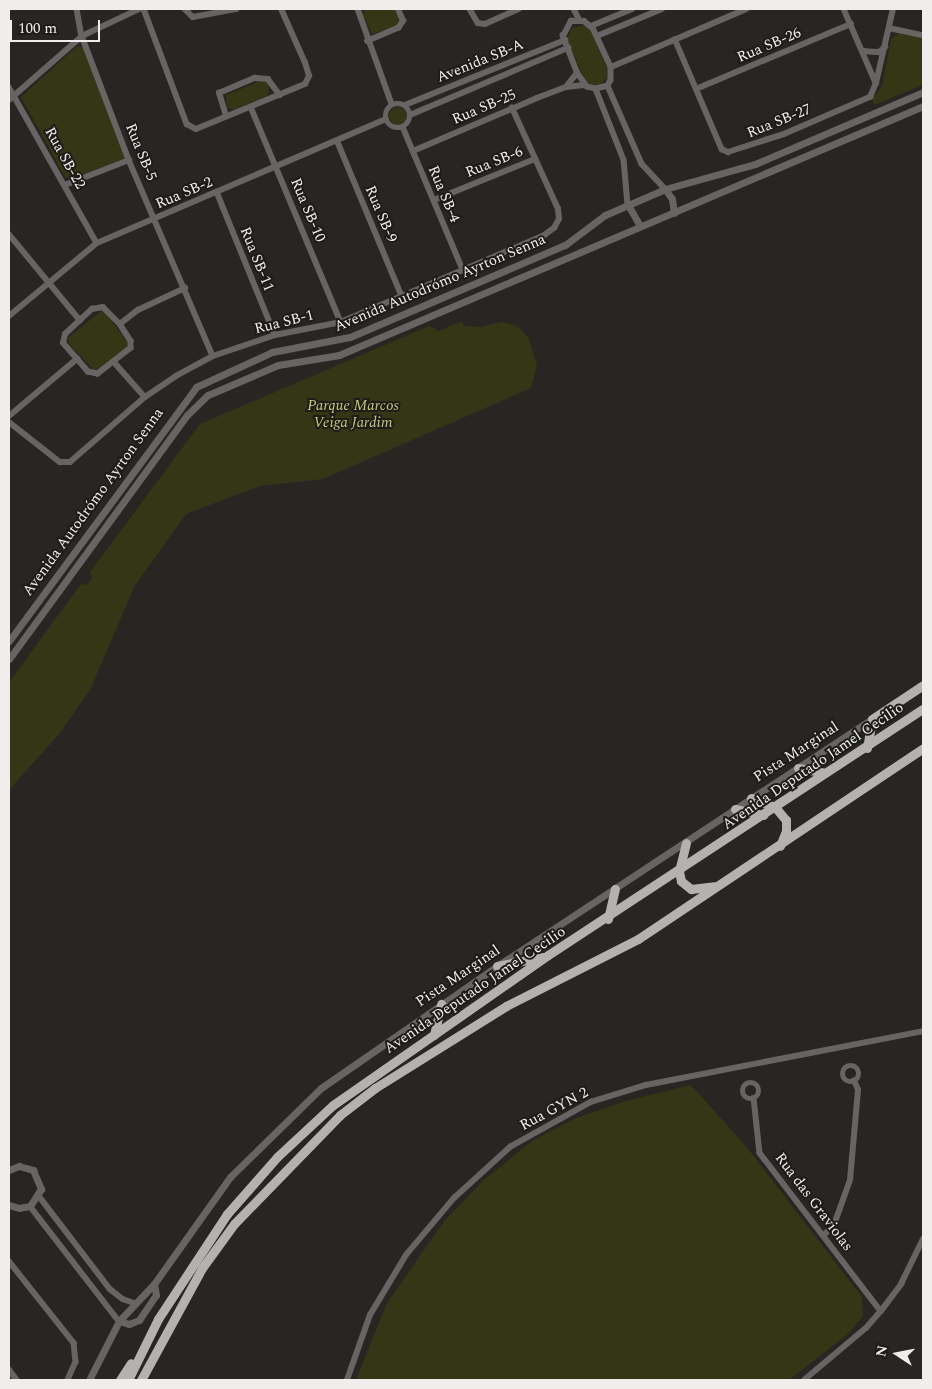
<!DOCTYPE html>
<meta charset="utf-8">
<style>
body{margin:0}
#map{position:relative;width:932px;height:1389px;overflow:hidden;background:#272623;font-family:Spectral,serif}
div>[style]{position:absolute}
.green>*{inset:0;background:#333715}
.round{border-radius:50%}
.minor>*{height:5.5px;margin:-2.75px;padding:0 2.75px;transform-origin:2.75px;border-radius:2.75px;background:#666564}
.minor>.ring{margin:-2.75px;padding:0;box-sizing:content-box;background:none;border:5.5px solid #666564;border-radius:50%}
.tertiary>*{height:7px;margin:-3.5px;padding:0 3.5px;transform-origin:3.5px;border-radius:3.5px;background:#666564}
.trunk>*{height:9px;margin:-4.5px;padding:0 4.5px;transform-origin:4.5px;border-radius:4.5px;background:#b4b2ae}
span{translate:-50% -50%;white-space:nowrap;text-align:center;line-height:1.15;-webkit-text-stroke:4px #1d1c19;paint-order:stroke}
.street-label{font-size:15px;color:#efeeec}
.park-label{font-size:15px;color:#c2cc7b;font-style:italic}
.frame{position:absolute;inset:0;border:10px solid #efeeec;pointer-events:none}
.north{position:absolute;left:872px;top:1329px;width:50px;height:50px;-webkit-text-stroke:4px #1d1c19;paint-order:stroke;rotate:281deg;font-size:14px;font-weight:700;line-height:20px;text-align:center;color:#efeeec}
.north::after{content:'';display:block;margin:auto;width:18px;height:22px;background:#efeeec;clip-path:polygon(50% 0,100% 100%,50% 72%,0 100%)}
.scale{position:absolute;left:10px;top:20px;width:90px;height:22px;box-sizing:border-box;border:2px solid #efeeec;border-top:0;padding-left:6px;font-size:15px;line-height:18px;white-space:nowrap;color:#efeeec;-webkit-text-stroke:4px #1d1c19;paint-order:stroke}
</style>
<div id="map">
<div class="green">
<i style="clip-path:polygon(365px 9px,397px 9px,400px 21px,395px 27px,372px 34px,363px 15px)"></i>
<i style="clip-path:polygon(585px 25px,590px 28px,607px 68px,607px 78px,599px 85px,590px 84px,584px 78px,567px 39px,572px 28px)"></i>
<i style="clip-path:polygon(899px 33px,923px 37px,923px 85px,874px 105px,872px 99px,882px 86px,891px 39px)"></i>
<i style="clip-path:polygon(83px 46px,125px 154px,123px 159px,70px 179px,65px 177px,21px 97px,76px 47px)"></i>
<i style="clip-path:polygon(260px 81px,269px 84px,268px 95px,234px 110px,227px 107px,226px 95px)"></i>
<i class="round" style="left:389px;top:107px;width:18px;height:18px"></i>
<i style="clip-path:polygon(101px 311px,105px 313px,128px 342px,126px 348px,102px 369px,94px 370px,69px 344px,68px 338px)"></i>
<i style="clip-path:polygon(462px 321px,464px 326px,480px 327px,502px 322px,518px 326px,528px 337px,537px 365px,531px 388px,323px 479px,260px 486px,186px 514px,135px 585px,90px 690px,60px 733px,9px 790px,10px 681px,81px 584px,87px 585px,92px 578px,90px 572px,200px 424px,429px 326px,439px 331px)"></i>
<i style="clip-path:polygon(691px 1085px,745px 1145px,862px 1297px,863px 1316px,848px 1334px,789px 1380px,356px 1380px,387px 1303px,445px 1220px,484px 1180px,532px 1141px,576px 1118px,626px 1101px)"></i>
</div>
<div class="minor">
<i style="left:77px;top:9px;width:27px;rotate:80deg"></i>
<i style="left:82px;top:36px;width:133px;rotate:69.2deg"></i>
<i style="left:129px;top:160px;width:213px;rotate:66.8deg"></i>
<i style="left:144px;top:9px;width:123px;rotate:69.5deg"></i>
<i style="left:187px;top:124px;width:10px;rotate:29deg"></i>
<i style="left:196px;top:129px;width:118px;rotate:-22.4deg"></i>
<i style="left:305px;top:84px;width:9px;rotate:-63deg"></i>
<i style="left:309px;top:76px;width:14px;rotate:-107deg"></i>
<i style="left:305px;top:63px;width:59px;rotate:-114deg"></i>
<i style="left:185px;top:9px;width:11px;rotate:45deg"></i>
<i style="left:193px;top:17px;width:44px;rotate:-10.5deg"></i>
<i style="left:358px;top:9px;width:101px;rotate:70.3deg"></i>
<i style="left:470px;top:9px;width:16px;rotate:60deg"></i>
<i style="left:478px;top:23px;width:7px;rotate:8deg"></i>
<i style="left:485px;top:24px;width:37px;rotate:-24deg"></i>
<i style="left:574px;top:9px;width:13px;rotate:63deg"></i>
<i style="left:844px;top:9px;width:81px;rotate:66.6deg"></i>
<i style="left:571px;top:21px;width:13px"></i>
<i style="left:584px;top:21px;width:11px;rotate:38deg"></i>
<i style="left:593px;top:28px;width:43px;rotate:65.2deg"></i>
<i style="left:611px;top:67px;width:13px;rotate:90deg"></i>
<i style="left:611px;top:80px;width:7px;rotate:117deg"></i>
<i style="left:608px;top:86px;width:12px;rotate:166deg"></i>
<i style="left:596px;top:89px;width:9px;rotate:-167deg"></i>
<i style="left:587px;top:87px;width:17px;rotate:-126deg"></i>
<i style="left:577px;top:73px;width:40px;rotate:-111deg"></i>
<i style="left:563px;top:36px;width:17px;rotate:-62deg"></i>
<i style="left:591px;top:26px;width:44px;rotate:-22.5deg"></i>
<i style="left:889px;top:28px;width:35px;rotate:12deg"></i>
<i style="left:597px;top:36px;width:70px;rotate:-22.6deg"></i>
<i style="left:675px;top:39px;width:120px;rotate:66.9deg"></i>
<i style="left:722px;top:149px;width:7px;rotate:27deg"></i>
<i style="left:728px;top:152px;width:59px;rotate:-17.8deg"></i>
<i style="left:784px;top:134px;width:94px;rotate:-23.3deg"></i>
<i style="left:870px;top:97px;width:15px;rotate:-67deg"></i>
<i style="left:876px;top:83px;width:76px;rotate:-77.1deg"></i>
<i style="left:367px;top:41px;width:34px;rotate:-23deg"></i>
<i style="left:398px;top:28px;width:9px;rotate:-54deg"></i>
<i style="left:403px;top:21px;width:13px;rotate:-113deg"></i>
<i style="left:863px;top:51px;width:16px;rotate:4deg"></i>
<i style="left:879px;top:52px;width:8px;rotate:-40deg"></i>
<i style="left:611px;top:67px;width:147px;rotate:-23.2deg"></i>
<i style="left:608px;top:86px;width:85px;rotate:66.4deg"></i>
<i style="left:642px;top:164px;width:34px;rotate:47deg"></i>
<i style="left:9px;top:87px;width:179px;rotate:60.6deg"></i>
<i style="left:566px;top:87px;width:18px;rotate:-52deg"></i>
<i style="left:596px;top:89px;width:76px;rotate:68.5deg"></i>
<i style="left:624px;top:160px;width:45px;rotate:84.9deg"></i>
<i style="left:696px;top:89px;width:168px;rotate:-22.8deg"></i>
<i style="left:9px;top:100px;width:97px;rotate:-41.2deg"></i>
<i style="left:82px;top:36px;width:63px;rotate:-25.3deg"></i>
<i class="ring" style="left:386px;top:104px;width:18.5px;height:18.5px"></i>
<i style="left:405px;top:105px;width:173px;rotate:-22.1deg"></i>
<i style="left:251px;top:107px;width:233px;rotate:67.3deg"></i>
<i style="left:410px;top:115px;width:172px;rotate:-23deg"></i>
<i style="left:226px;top:116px;width:24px;rotate:-107deg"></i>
<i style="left:219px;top:93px;width:39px;rotate:-23deg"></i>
<i style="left:255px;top:78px;width:13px;rotate:4deg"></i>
<i style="left:268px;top:79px;width:20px;rotate:53deg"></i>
<i style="left:403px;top:127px;width:155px;rotate:67.2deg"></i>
<i style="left:337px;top:140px;width:169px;rotate:67.4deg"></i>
<i style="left:413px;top:151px;width:135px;rotate:-23.1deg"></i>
<i style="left:537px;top:98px;width:31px;rotate:-21deg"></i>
<i style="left:566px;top:87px;width:18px;rotate:-6deg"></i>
<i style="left:65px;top:185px;width:69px;rotate:-21.3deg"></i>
<i style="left:217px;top:192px;width:154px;rotate:67.9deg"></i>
<i style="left:434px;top:200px;width:109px;rotate:-22.1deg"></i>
<i style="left:9px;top:234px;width:112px;rotate:50.5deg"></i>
<i style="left:103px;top:307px;width:24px;rotate:45deg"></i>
<i style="left:120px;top:324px;width:20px;rotate:57deg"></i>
<i style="left:131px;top:341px;width:7px;rotate:90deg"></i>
<i style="left:131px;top:348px;width:42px;rotate:141.8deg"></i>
<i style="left:98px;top:374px;width:10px;rotate:-169deg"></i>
<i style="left:88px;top:372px;width:38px;rotate:-131deg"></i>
<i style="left:63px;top:343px;width:9px;rotate:-77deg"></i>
<i style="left:65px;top:334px;width:37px;rotate:-43deg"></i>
<i style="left:92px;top:309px;width:11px;rotate:-10deg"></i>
<i style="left:9px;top:316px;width:114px;rotate:-39.7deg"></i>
<i style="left:97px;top:243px;width:314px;rotate:-23.2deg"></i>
<i style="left:120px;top:324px;width:23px;rotate:-38deg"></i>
<i style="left:138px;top:310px;width:52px;rotate:-25.1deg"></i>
<i style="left:115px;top:363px;width:45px;rotate:48.6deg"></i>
<i style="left:9px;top:416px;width:89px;rotate:-40deg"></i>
<i style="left:9px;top:422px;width:65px;rotate:38.1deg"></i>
<i style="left:60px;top:462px;width:10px"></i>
<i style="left:70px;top:462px;width:99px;rotate:-40.9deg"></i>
<i style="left:145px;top:397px;width:37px;rotate:-34deg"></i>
<i style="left:176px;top:376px;width:42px;rotate:-28.4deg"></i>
<i style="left:213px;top:356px;width:65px;rotate:-18.7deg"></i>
<i style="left:275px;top:335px;width:67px;rotate:-11.1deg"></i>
<i style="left:341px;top:322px;width:220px;rotate:-23.1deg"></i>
<i style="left:543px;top:236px;width:14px;rotate:-36deg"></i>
<i style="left:554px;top:228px;width:10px;rotate:-61deg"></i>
<i style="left:559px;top:219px;width:10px;rotate:-96deg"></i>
<i style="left:558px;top:209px;width:111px;rotate:-114.5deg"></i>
<i class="ring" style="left:843px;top:1066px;width:10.5px;height:10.5px"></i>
<i class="ring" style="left:743px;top:1083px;width:10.5px;height:10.5px"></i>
<i style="left:754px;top:1098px;width:55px;rotate:83.8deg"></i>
<i style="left:760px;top:1153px;width:199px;rotate:52.6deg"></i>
<i style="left:39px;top:1196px;width:117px;rotate:52.6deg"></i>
<i style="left:110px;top:1289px;width:16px;rotate:38deg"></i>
<i style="left:123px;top:1299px;width:12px;rotate:20deg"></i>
<i style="left:30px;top:1206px;width:145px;rotate:52.3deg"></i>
<i style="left:824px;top:1235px;width:14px;rotate:-45deg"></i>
<i style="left:834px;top:1225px;width:48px;rotate:-70.4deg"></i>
<i style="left:850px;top:1180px;width:90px;rotate:-84.9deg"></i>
<i style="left:858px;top:1090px;width:10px;rotate:-114deg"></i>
<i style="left:9px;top:1261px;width:105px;rotate:51.6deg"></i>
<i style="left:74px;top:1343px;width:19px;rotate:84deg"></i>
<i style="left:76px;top:1362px;width:20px;rotate:114deg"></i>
<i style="left:9px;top:1369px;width:14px;rotate:54deg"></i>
<i style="left:347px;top:1380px;width:69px;rotate:-70.5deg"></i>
<i style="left:370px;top:1315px;width:70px;rotate:-59deg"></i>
<i style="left:406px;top:1255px;width:75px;rotate:-49.9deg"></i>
<i style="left:454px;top:1198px;width:76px;rotate:-42.3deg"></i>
<i style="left:510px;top:1147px;width:93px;rotate:-29.1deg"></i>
<i style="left:591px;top:1102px;width:58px;rotate:-17.2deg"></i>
<i style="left:646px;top:1085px;width:282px;rotate:-11deg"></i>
<i style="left:804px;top:1380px;width:81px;rotate:-40deg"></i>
<i style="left:866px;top:1328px;width:23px;rotate:-49deg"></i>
<i style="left:881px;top:1311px;width:34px;rotate:-53deg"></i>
<i style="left:901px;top:1284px;width:50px;rotate:-63.9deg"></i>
</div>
<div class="tertiary">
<i style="left:665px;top:189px;width:12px;rotate:55deg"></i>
<i style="left:672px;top:199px;width:14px;rotate:82deg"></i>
<i style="left:628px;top:205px;width:24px;rotate:60deg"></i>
<i style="left:9px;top:641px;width:315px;rotate:-53.6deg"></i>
<i style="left:196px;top:387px;width:84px;rotate:-24.7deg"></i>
<i style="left:272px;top:352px;width:79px;rotate:-10.9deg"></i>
<i style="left:350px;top:337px;width:234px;rotate:-23.2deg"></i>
<i style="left:565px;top:245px;width:50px;rotate:-36.9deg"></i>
<i style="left:605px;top:215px;width:65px;rotate:-23.4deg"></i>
<i style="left:665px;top:189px;width:93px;rotate:-15.5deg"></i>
<i style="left:755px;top:164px;width:183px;rotate:-23.2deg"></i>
<i style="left:9px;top:659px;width:302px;rotate:-53.9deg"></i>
<i style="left:187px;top:415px;width:29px;rotate:-44deg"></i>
<i style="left:208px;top:395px;width:76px;rotate:-23.2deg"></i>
<i style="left:278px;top:365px;width:62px;rotate:-9.3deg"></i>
<i style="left:339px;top:355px;width:635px;rotate:-23.09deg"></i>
<i style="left:9px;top:1170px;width:11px;rotate:-22deg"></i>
<i style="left:19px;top:1166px;width:15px;rotate:16deg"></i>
<i style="left:33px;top:1170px;width:21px;rotate:67deg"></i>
<i style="left:41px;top:1189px;width:20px;rotate:123deg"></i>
<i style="left:30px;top:1206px;width:11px;rotate:170deg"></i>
<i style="left:19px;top:1208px;width:10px;rotate:-163deg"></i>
<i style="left:119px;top:1321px;width:10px;rotate:17deg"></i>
<i style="left:129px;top:1324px;width:11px;rotate:-22deg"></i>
<i style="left:139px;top:1320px;width:30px;rotate:-56deg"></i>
<i style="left:156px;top:1295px;width:11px;rotate:-100deg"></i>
<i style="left:89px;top:1380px;width:66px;rotate:-63deg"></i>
<i style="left:119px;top:1321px;width:51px;rotate:-46.6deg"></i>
<i style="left:154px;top:1284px;width:131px;rotate:-54.6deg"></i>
<i style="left:230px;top:1177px;width:127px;rotate:-44.4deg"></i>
<i style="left:321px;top:1088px;width:214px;rotate:-34.7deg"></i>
<i style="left:497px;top:966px;width:449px;rotate:-33.4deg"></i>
</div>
<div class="trunk">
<i style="left:867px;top:748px;width:29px;rotate:-80deg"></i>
<i style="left:872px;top:719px;width:61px;rotate:-33.7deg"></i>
<i style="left:798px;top:768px;width:27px;rotate:10deg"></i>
<i style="left:751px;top:798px;width:26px;rotate:21deg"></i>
<i style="left:775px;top:807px;width:17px;rotate:50deg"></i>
<i style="left:786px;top:820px;width:11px;rotate:90deg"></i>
<i style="left:786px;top:831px;width:16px;rotate:112deg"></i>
<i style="left:735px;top:809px;width:29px;rotate:12deg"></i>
<i style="left:686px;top:843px;width:29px;rotate:104deg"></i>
<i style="left:679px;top:871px;width:10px;rotate:79deg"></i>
<i style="left:681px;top:881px;width:13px;rotate:39deg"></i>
<i style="left:691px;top:889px;width:23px;rotate:-7deg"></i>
<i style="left:608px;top:919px;width:31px;rotate:-77deg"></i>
<i style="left:497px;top:966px;width:47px;rotate:-11.1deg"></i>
<i style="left:434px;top:1035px;width:32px;rotate:-77deg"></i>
<i style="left:120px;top:1380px;width:20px;rotate:-57deg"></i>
<i style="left:128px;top:1380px;width:68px;rotate:-63.8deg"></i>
<i style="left:158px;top:1319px;width:126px;rotate:-56.7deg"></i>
<i style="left:227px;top:1214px;width:76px;rotate:-48.7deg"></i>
<i style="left:277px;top:1157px;width:76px;rotate:-42.9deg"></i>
<i style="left:333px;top:1105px;width:262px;rotate:-34.9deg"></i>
<i style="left:548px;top:955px;width:448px;rotate:-33.3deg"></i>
<i style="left:141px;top:1380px;width:128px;rotate:-61.4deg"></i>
<i style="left:202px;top:1268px;width:54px;rotate:-54deg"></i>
<i style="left:234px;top:1224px;width:152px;rotate:-45.8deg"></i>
<i style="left:340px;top:1115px;width:44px;rotate:-37.6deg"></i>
<i style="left:375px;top:1088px;width:155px;rotate:-32deg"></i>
<i style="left:506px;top:1006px;width:148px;rotate:-26.9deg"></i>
<i style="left:638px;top:939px;width:343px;rotate:-33.8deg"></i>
</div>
<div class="street-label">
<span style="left:769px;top:45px;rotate:-23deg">Rua SB-26</span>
<span style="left:480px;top:61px;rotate:-22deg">Avenida SB-A</span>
<span style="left:484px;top:107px;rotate:-23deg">Rua SB-25</span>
<span style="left:779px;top:121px;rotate:-22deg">Rua SB-27</span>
<span style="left:141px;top:152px;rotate:68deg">Rua SB-5</span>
<span style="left:65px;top:158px;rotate:61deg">Rua SB-22</span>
<span style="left:494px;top:162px;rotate:-22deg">Rua SB-6</span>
<span style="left:184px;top:193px;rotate:-23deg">Rua SB-2</span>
<span style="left:444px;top:194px;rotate:67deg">Rua SB-4</span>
<span style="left:308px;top:210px;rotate:67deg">Rua SB-10</span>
<span style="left:381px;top:214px;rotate:67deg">Rua SB-9</span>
<span style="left:257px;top:259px;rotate:68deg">Rua SB-11</span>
<span style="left:440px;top:283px;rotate:-23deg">Avenida Autodrómo Ayrton Senna</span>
<span style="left:284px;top:322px;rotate:-14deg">Rua SB-1</span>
<span style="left:93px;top:502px;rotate:-54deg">Avenida Autodrómo Ayrton Senna</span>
<span style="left:796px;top:752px;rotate:-33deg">Pista Marginal</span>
<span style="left:813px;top:766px;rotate:-34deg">Avenida Deputado Jamel Cecilio</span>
<span style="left:458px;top:976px;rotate:-34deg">Pista Marginal</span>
<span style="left:475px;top:990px;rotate:-34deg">Avenida Deputado Jamel Cecilio</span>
<span style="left:554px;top:1109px;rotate:-28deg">Rua GYN 2</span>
<span style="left:814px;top:1202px;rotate:53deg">Rua das Graviolas</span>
</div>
<div class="park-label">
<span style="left:353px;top:414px">Parque Marcos<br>Veiga Jardim</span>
</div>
<div class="frame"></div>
<div class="north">N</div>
<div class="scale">100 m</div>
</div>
